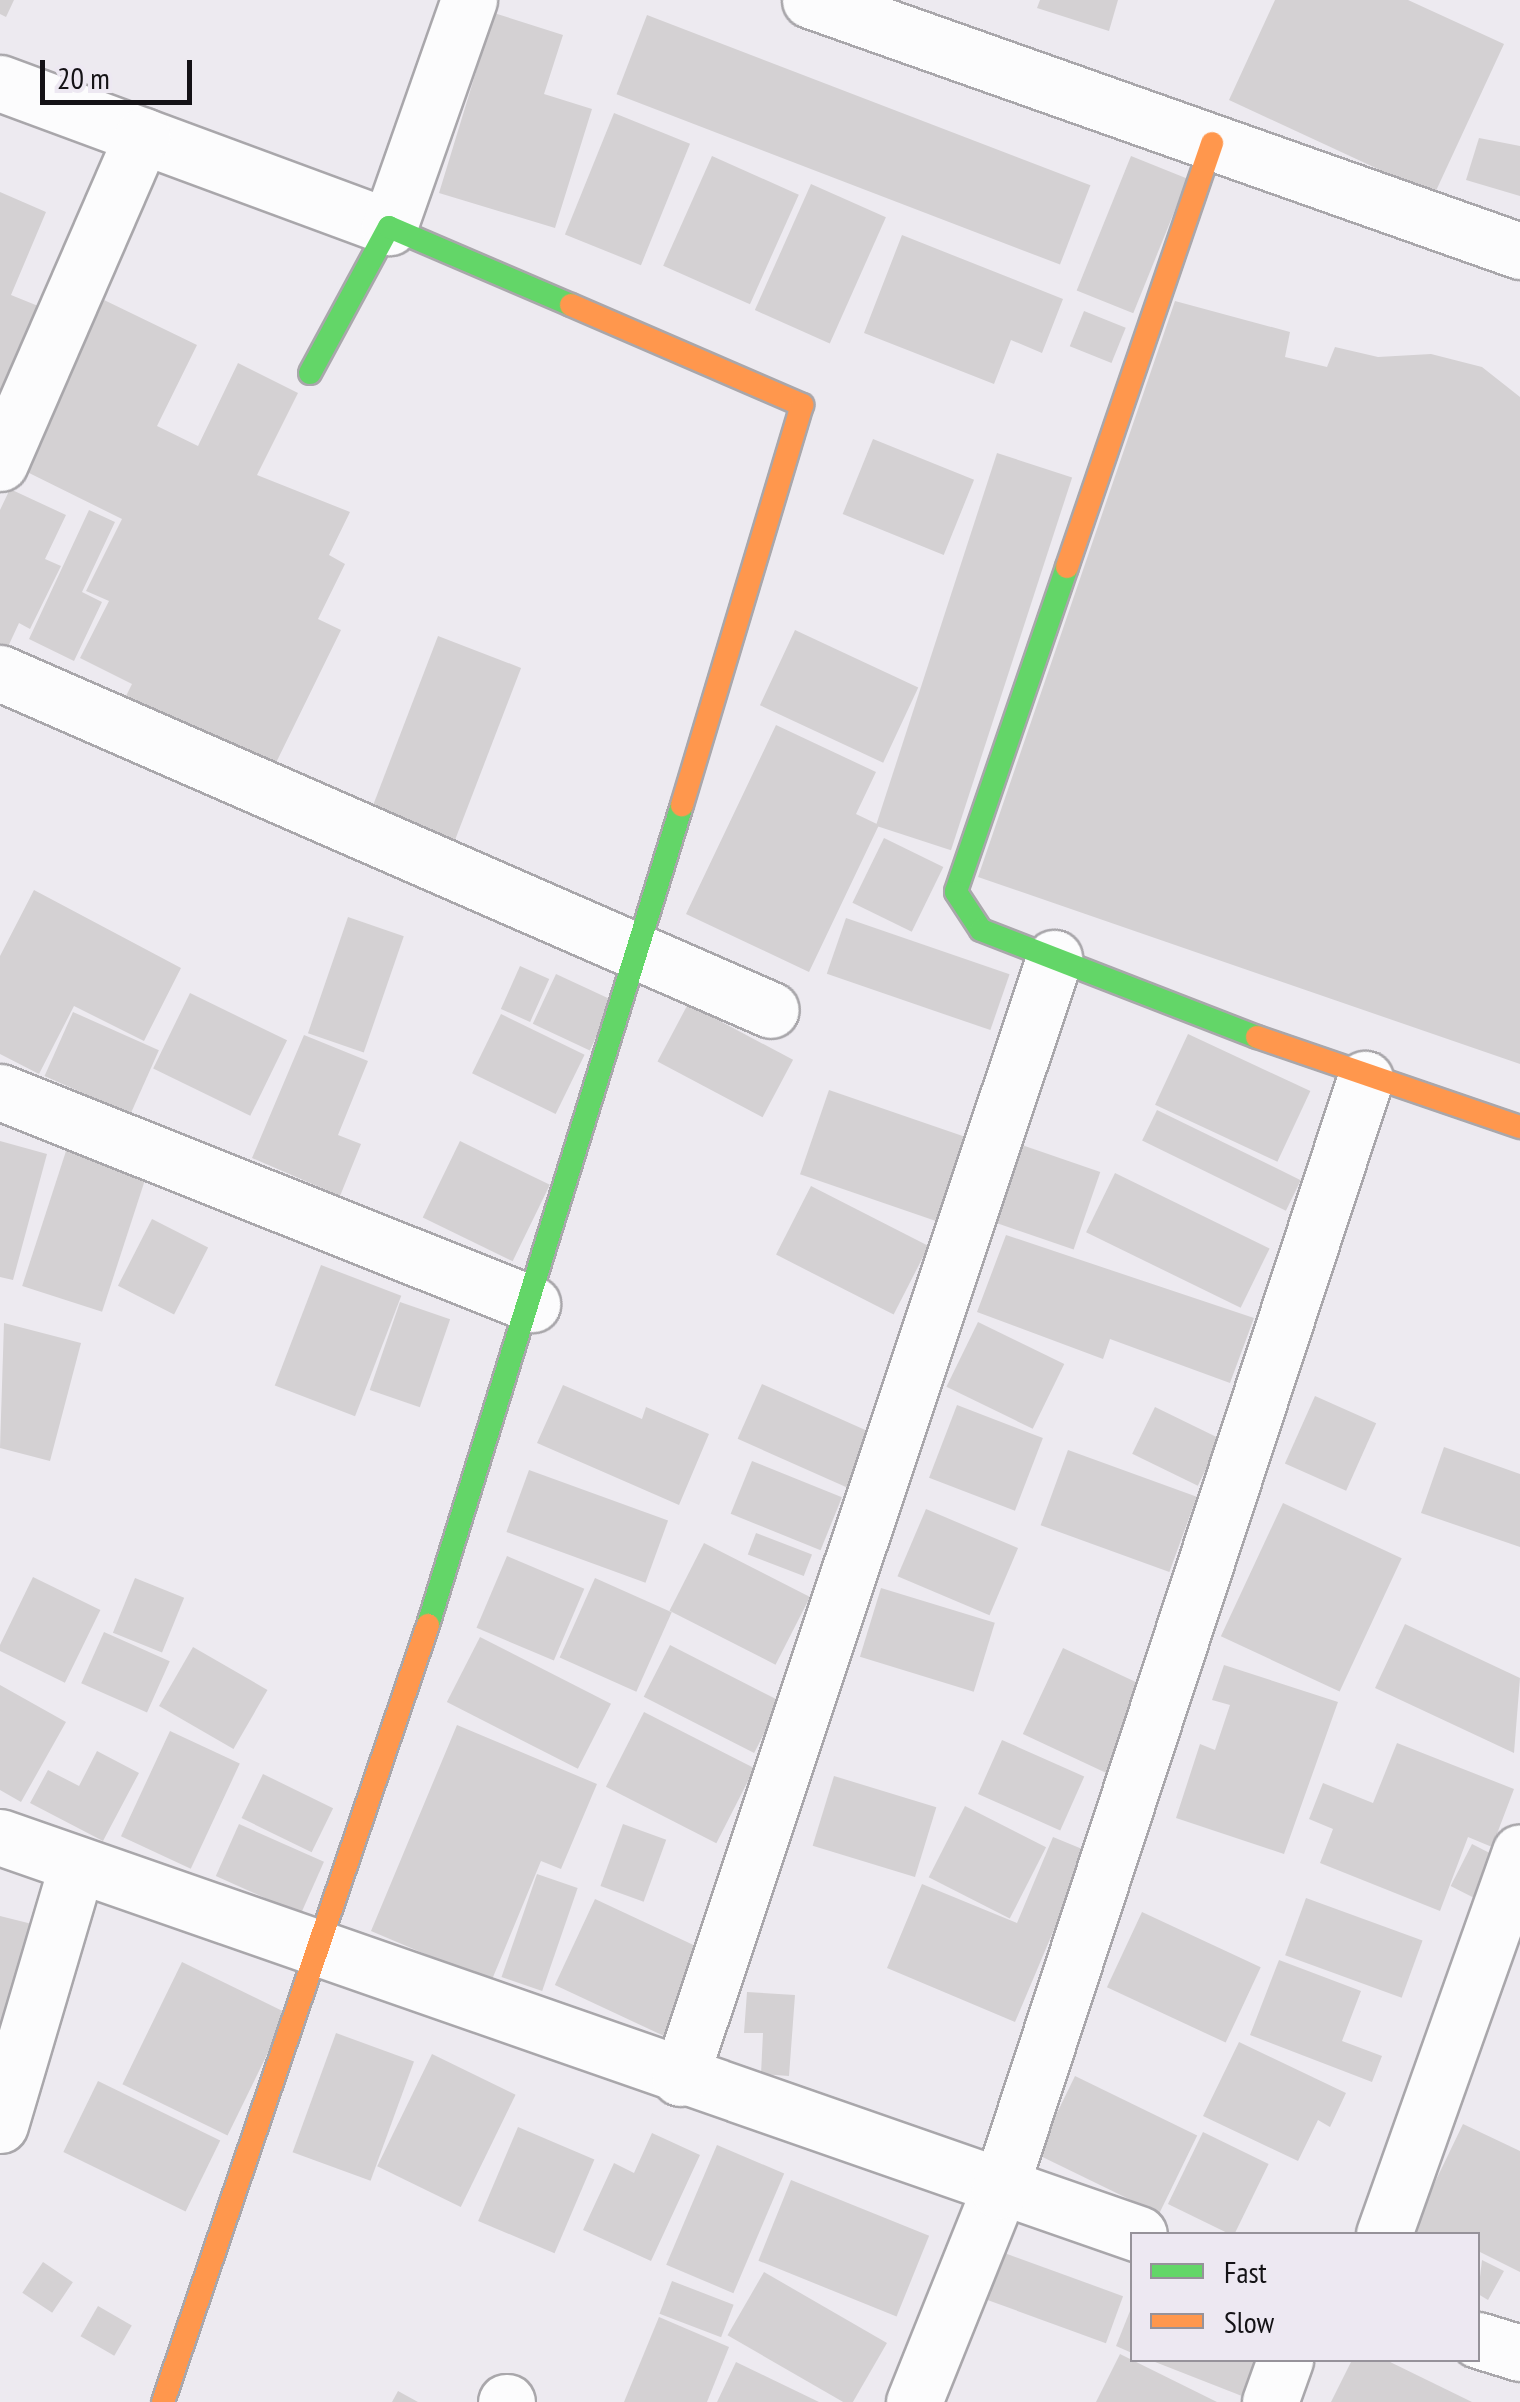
<!DOCTYPE html>
<style>
body{margin:0}
#map{position:relative;width:1520px;height:2402px;overflow:hidden;background:#edeaf0;font-family:"PT Sans Narrow",sans-serif}
div>[style]{position:absolute}
.building>*{inset:0;background:#d4d1d3;transform-origin:0 0}
.roads{filter:drop-shadow(2px 0 #a9a7ab) drop-shadow(-2px 0 #a9a7ab) drop-shadow(0 2px #a9a7ab) drop-shadow(0 -2px #a9a7ab)}
.street>*{height:55px;margin:-27.5px;padding:0 27.5px;transform-origin:27.5px;border-radius:27.5px;background:#fcfcfd}
.fast>*{height:22px;margin:-11px;padding:0 11px;transform-origin:11px;border-radius:11px;background:#63d668}
.slow>*{height:22px;margin:-11px;padding:0 11px;transform-origin:11px;border-radius:11px;background:#ff974d}
span{translate:-50% -50%;white-space:nowrap;text-align:center;line-height:1.15;-webkit-text-stroke:9px #ede8f2;paint-order:stroke}
.legend{position:absolute;left:1130px;top:2232px;width:350px;height:130px;box-sizing:border-box;background:#ede8f2;border:2px solid #96929a;margin:0;padding:12px 18px;list-style:none;font-size:30px;color:#141216}
.legend li{display:flex;align-items:center;gap:20px;height:50px}
.legend b{width:50px;border:2px solid #96929a}
.scale{position:absolute;left:40px;top:60px;width:152px;height:45px;box-sizing:border-box;border:5px solid #141216;border-top:0;padding-left:12px;font-size:30px;line-height:35px;white-space:nowrap;color:#141216;-webkit-text-stroke:8px #ede8f2;paint-order:stroke}
</style>
<div id="map">
<div class="building">
<i style="clip-path:polygon(0 0,14px 0,6px 17px,0 14px)"></i>
<i style="clip-path:polygon(1040px 0,1118px 0,1109px 31px,1037px 8px)"></i>
<i style="clip-path:polygon(1275px 0,1408px 0,1504px 44px,1434px 195px,1229px 100px)"></i>
<i style="clip-path:polygon(494px 13px,563px 35px,544px 94px,592px 109px,555px 228px,439px 193px)"></i>
<i style="left:647px;top:15px;width:475px;height:85px;rotate:21deg"></i>
<i style="left:614px;top:113px;width:82px;height:131px;rotate:22deg"></i>
<i style="clip-path:polygon(1479px 138px,1520px 146px,1520px 196px,1466px 180px)"></i>
<i style="left:712px;top:156px;width:95px;height:120px;rotate:24deg"></i>
<i style="left:1131px;top:156px;width:61px;height:145px;rotate:22deg"></i>
<i style="left:811px;top:184px;width:82px;height:138px;rotate:24deg"></i>
<i style="clip-path:polygon(0 192px,46px 212px,11px 295px,53px 312px,0 397px)"></i>
<i style="clip-path:polygon(902px 235px,1063px 299px,1042px 353px,1011px 340px,994px 384px,864px 333px)"></i>
<i style="clip-path:polygon(102px 299px,197px 345px,157px 426px,198px 446px,238px 363px,298px 393px,257px 475px,350px 512px,329px 555px,345px 564px,318px 619px,341px 630px,270px 775px,123px 702px,132px 684px,80px 658px,109px 601px,86px 591px,122px 519px,19px 468px)"></i>
<i style="clip-path:polygon(1175px 301px,1290px 332px,1285px 357px,1327px 367px,1335px 347px,1378px 357px,1431px 354px,1482px 367px,1520px 397px,1520px 1064px,978px 877px)"></i>
<i style="left:1084px;top:311px;width:45px;height:38px;rotate:22deg"></i>
<i style="left:873px;top:439px;width:109px;height:81px;rotate:22deg"></i>
<i style="left:997px;top:453px;width:79px;height:392px;rotate:18deg"></i>
<i style="clip-path:polygon(10px 489px,66px 515px,45px 559px,61px 566px,30px 629px,19px 623px,0 664px,0 510px)"></i>
<i style="clip-path:polygon(89px 510px,115px 522px,82px 592px,102px 602px,74px 661px,29px 639px)"></i>
<i style="left:795px;top:630px;width:136px;height:83px;rotate:25deg"></i>
<i style="left:438px;top:636px;width:89px;height:186px;rotate:21deg"></i>
<i style="clip-path:polygon(776px 725px,876px 772px,856px 814px,879px 825px,809px 972px,686px 914px)"></i>
<i style="left:884px;top:838px;width:66px;height:72px;rotate:26deg"></i>
<i style="clip-path:polygon(34px 890px,181px 968px,144px 1041px,74px 1006px,39px 1074px,0 1054px,0 956px)"></i>
<i style="left:348px;top:917px;width:59px;height:123px;rotate:19deg"></i>
<i style="left:846px;top:918px;width:173px;height:59px;rotate:19deg"></i>
<i style="left:520px;top:966px;width:32px;height:47px;rotate:24deg"></i>
<i style="left:556px;top:974px;width:63px;height:55px;rotate:25deg"></i>
<i style="left:190px;top:993px;width:108px;height:84px;rotate:26deg"></i>
<i style="left:688px;top:1004px;width:119px;height:65px;rotate:28deg"></i>
<i style="left:73px;top:1012px;width:94px;height:70px;rotate:24deg"></i>
<i style="left:501px;top:1014px;width:93px;height:66px;rotate:26deg"></i>
<i style="left:1188px;top:1034px;width:135px;height:78px;rotate:25deg"></i>
<i style="clip-path:polygon(304px 1035px,368px 1061px,338px 1135px,361px 1144px,340px 1196px,252px 1158px)"></i>
<i style="left:829px;top:1090px;width:146px;height:89px;rotate:19deg"></i>
<i style="left:1157px;top:1110px;width:160px;height:34px;rotate:26deg"></i>
<i style="clip-path:polygon(0 1141px,47px 1154px,13px 1280px,0 1277px)"></i>
<i style="left:460px;top:1141px;width:100px;height:85px;rotate:26deg"></i>
<i style="left:1019px;top:1144px;width:86px;height:82px;rotate:19deg"></i>
<i style="left:67px;top:1148px;width:84px;height:145px;rotate:18deg"></i>
<i style="left:1115px;top:1173px;width:172px;height:66px;rotate:26deg"></i>
<i style="left:811px;top:1186px;width:132px;height:77px;rotate:27deg"></i>
<i style="left:152px;top:1219px;width:63px;height:75px;rotate:27deg"></i>
<i style="clip-path:polygon(1006px 1235px,1254px 1318px,1230px 1383px,1110px 1339px,1103px 1359px,977px 1312px)"></i>
<i style="left:321px;top:1265px;width:86px;height:129px;rotate:21deg"></i>
<i style="left:400px;top:1302px;width:53px;height:93px;rotate:19deg"></i>
<i style="left:978px;top:1322px;width:96px;height:72px;rotate:26deg"></i>
<i style="clip-path:polygon(4px 1323px,81px 1343px,50px 1461px,0 1448px)"></i>
<i style="left:762px;top:1384px;width:126px;height:60px;rotate:24deg"></i>
<i style="clip-path:polygon(563px 1385px,642px 1419px,646px 1407px,709px 1434px,679px 1505px,537px 1443px)"></i>
<i style="left:1315px;top:1396px;width:67px;height:74px;rotate:24deg"></i>
<i style="left:957px;top:1405px;width:92px;height:78px;rotate:21deg"></i>
<i style="left:1155px;top:1407px;width:73px;height:52px;rotate:26deg"></i>
<i style="clip-path:polygon(1444px 1447px,1520px 1474px,1520px 1547px,1421px 1513px)"></i>
<i style="left:1068px;top:1450px;width:137px;height:80px;rotate:20deg"></i>
<i style="left:752px;top:1461px;width:97px;height:57px;rotate:22deg"></i>
<i style="left:529px;top:1470px;width:148px;height:66px;rotate:20deg"></i>
<i style="left:1283px;top:1503px;width:131px;height:147px;rotate:25deg"></i>
<i style="left:926px;top:1509px;width:100px;height:73px;rotate:23deg"></i>
<i style="left:756px;top:1533px;width:60px;height:23px;rotate:21deg"></i>
<i style="left:704px;top:1543px;width:119px;height:76px;rotate:27deg"></i>
<i style="left:507px;top:1556px;width:84px;height:78px;rotate:23deg"></i>
<i style="left:33px;top:1577px;width:75px;height:81px;rotate:26deg"></i>
<i style="left:135px;top:1578px;width:53px;height:59px;rotate:22deg"></i>
<i style="left:595px;top:1578px;width:84px;height:87px;rotate:24deg"></i>
<i style="left:881px;top:1588px;width:119px;height:72px;rotate:17deg"></i>
<i style="clip-path:polygon(1405px 1624px,1520px 1678px,1514px 1753px,1375px 1688px)"></i>
<i style="left:104px;top:1632px;width:72px;height:56px;rotate:24deg"></i>
<i style="left:480px;top:1637px;width:147px;height:73px;rotate:27deg"></i>
<i style="left:670px;top:1645px;width:124px;height:58px;rotate:27deg"></i>
<i style="left:193px;top:1647px;width:86px;height:68px;rotate:30deg"></i>
<i style="left:1063px;top:1648px;width:98px;height:95px;rotate:25deg"></i>
<i style="clip-path:polygon(1224px 1665px,1338px 1702px,1284px 1854px,1176px 1818px,1200px 1744px,1215px 1750px,1230px 1705px,1212px 1700px)"></i>
<i style="clip-path:polygon(0 1685px,66px 1722px,21px 1802px,0 1790px)"></i>
<i style="left:644px;top:1712px;width:124px;height:84px;rotate:27deg"></i>
<i style="clip-path:polygon(457px 1725px,597px 1784px,561px 1869px,541px 1861px,491px 1982px,371px 1931px)"></i>
<i style="left:170px;top:1731px;width:77px;height:116px;rotate:25deg"></i>
<i style="left:1002px;top:1740px;width:90px;height:59px;rotate:24deg"></i>
<i style="clip-path:polygon(1397px 1743px,1514px 1789px,1492px 1847px,1468px 1837px,1440px 1911px,1320px 1863px,1333px 1829px,1309px 1819px,1323px 1783px,1373px 1803px)"></i>
<i style="clip-path:polygon(97px 1751px,139px 1773px,103px 1841px,30px 1803px,48px 1770px,79px 1786px)"></i>
<i style="left:263px;top:1774px;width:78px;height:49px;rotate:26deg"></i>
<i style="left:834px;top:1776px;width:107px;height:73px;rotate:17deg"></i>
<i style="left:965px;top:1806px;width:91px;height:80px;rotate:27deg"></i>
<i style="left:239px;top:1824px;width:93px;height:57px;rotate:24deg"></i>
<i style="left:623px;top:1824px;width:46px;height:66px;rotate:20deg"></i>
<i style="clip-path:polygon(1053px 1837px,1087px 1851px,1015px 2022px,887px 1968px,922px 1884px,1017px 1923px)"></i>
<i style="left:1472px;top:1844px;width:27px;height:47px;rotate:27deg"></i>
<i style="left:537px;top:1874px;width:43px;height:109px;rotate:19deg"></i>
<i style="left:1306px;top:1898px;width:124px;height:61px;rotate:20deg"></i>
<i style="left:595px;top:1899px;width:127px;height:95px;rotate:25deg"></i>
<i style="left:1142px;top:1912px;width:131px;height:83px;rotate:25deg"></i>
<i style="clip-path:polygon(0 1916px,40px 1926px,0 2049px)"></i>
<i style="clip-path:polygon(1279px 1960px,1361px 1991px,1342px 2041px,1382px 2056px,1372px 2082px,1250px 2035px)"></i>
<i style="left:182px;top:1962px;width:117px;height:136px;rotate:26deg"></i>
<i style="clip-path:polygon(747px 1992px,795px 1995px,789px 2076px,761px 2074px,763px 2033px,744px 2033px)"></i>
<i style="left:336px;top:2033px;width:83px;height:127px;rotate:20deg"></i>
<i style="clip-path:polygon(1239px 2042px,1346px 2093px,1330px 2127px,1318px 2120px,1298px 2161px,1203px 2116px)"></i>
<i style="left:432px;top:2054px;width:93px;height:125px;rotate:26deg"></i>
<i style="left:1075px;top:2076px;width:136px;height:87px;rotate:26deg"></i>
<i style="left:98px;top:2081px;width:136px;height:79px;rotate:26deg"></i>
<i style="clip-path:polygon(1463px 2124px,1520px 2151px,1520px 2272px,1478px 2251px,1478px 2234px,1410px 2234px)"></i>
<i style="left:518px;top:2127px;width:83px;height:102px;rotate:23deg"></i>
<i style="left:1203px;top:2132px;width:73px;height:80px;rotate:26deg"></i>
<i style="clip-path:polygon(652px 2133px,700px 2155px,651px 2261px,583px 2230px,614px 2163px,634px 2173px)"></i>
<i style="left:717px;top:2145px;width:73px;height:130px;rotate:23deg"></i>
<i style="left:791px;top:2180px;width:149px;height:87px;rotate:22deg"></i>
<i style="left:999px;top:2251px;width:132px;height:50px;rotate:20deg"></i>
<i style="clip-path:polygon(1482px 2260px,1504px 2271px,1488px 2300px,1478px 2294px)"></i>
<i style="left:43px;top:2262px;width:36px;height:37px;rotate:34deg"></i>
<i style="left:764px;top:2272px;width:142px;height:73px;rotate:30deg"></i>
<i style="left:672px;top:2281px;width:66px;height:35px;rotate:21deg"></i>
<i style="left:98px;top:2306px;width:39px;height:35px;rotate:30deg"></i>
<i style="clip-path:polygon(1132px 2306px,1132px 2353px,1116px 2346px)"></i>
<i style="clip-path:polygon(659px 2317px,729px 2347px,707px 2402px,624px 2402px)"></i>
<i style="clip-path:polygon(1120px 2354px,1217px 2402px,1096px 2402px)"></i>
<i style="clip-path:polygon(1150px 2360px,1262px 2360px,1247px 2398px)"></i>
<i style="clip-path:polygon(1352px 2360px,1386px 2360px,1472px 2402px,1331px 2402px)"></i>
<i style="clip-path:polygon(736px 2362px,819px 2402px,717px 2402px)"></i>
<i style="clip-path:polygon(398px 2391px,418px 2402px,392px 2402px)"></i>
</div>
<div class="roads">
<div class="street">
<i style="left:810px;top:0;width:753px;rotate:19.47deg"></i>
<i style="left:0;top:83px;width:415px;rotate:20.3deg"></i>
<i style="left:389px;top:227px;width:241px;rotate:-70.6deg"></i>
<i style="left:0;top:463px;width:357px;rotate:-66.5deg"></i>
<i style="left:0;top:673px;width:841px;rotate:23.61deg"></i>
<i style="left:0;top:1092px;width:573px;rotate:21.73deg"></i>
<i style="left:0;top:1837px;width:1206px;rotate:19.22deg"></i>
<i style="left:680px;top:2078px;width:1181px;rotate:-71.53deg"></i>
<i style="left:0;top:2125px;width:271px;rotate:-73.5deg"></i>
<i style="left:1384px;top:2234px;width:405px;rotate:-70.4deg"></i>
<i style="left:1478px;top:2340px;width:44px;rotate:17.2deg"></i>
<i style="left:506px;top:2402px;width:1px"></i>
<i style="left:914px;top:2402px;width:227px;rotate:-68.1deg"></i>
<i style="left:999px;top:2191px;width:1171px;rotate:-71.78deg"></i>
<i style="left:1270px;top:2402px;width:45px;rotate:-70.3deg"></i>
</div>
<div class="fast">
<i style="left:310px;top:373px;width:166px;rotate:-61.6deg"></i>
<i style="left:389px;top:227px;width:198px;rotate:23.2deg"></i>
<i style="left:1067px;top:567px;width:343px;rotate:108.9deg"></i>
<i style="left:956px;top:892px;width:45px;rotate:56.7deg"></i>
<i style="left:981px;top:930px;width:296px;rotate:21.2deg"></i>
<i style="left:428px;top:1625px;width:858px;rotate:-72.79deg"></i>
</div>
<div class="slow">
<i style="left:571px;top:305px;width:252px;rotate:23.4deg"></i>
<i style="left:802px;top:405px;width:418px;rotate:106.7deg"></i>
<i style="left:1067px;top:567px;width:448px;rotate:-71.1deg"></i>
<i style="left:1257px;top:1037px;width:278px;rotate:18.9deg"></i>
<i style="left:163px;top:2402px;width:821px;rotate:-71.17deg"></i>
</div>
</div>
<ul class="legend">
<li><b style="height:12px;background:#63d668"></b>Fast</li>
<li><b style="height:12px;background:#ff974d"></b>Slow</li>
</ul>
<div class="scale">20 m</div>
</div>
